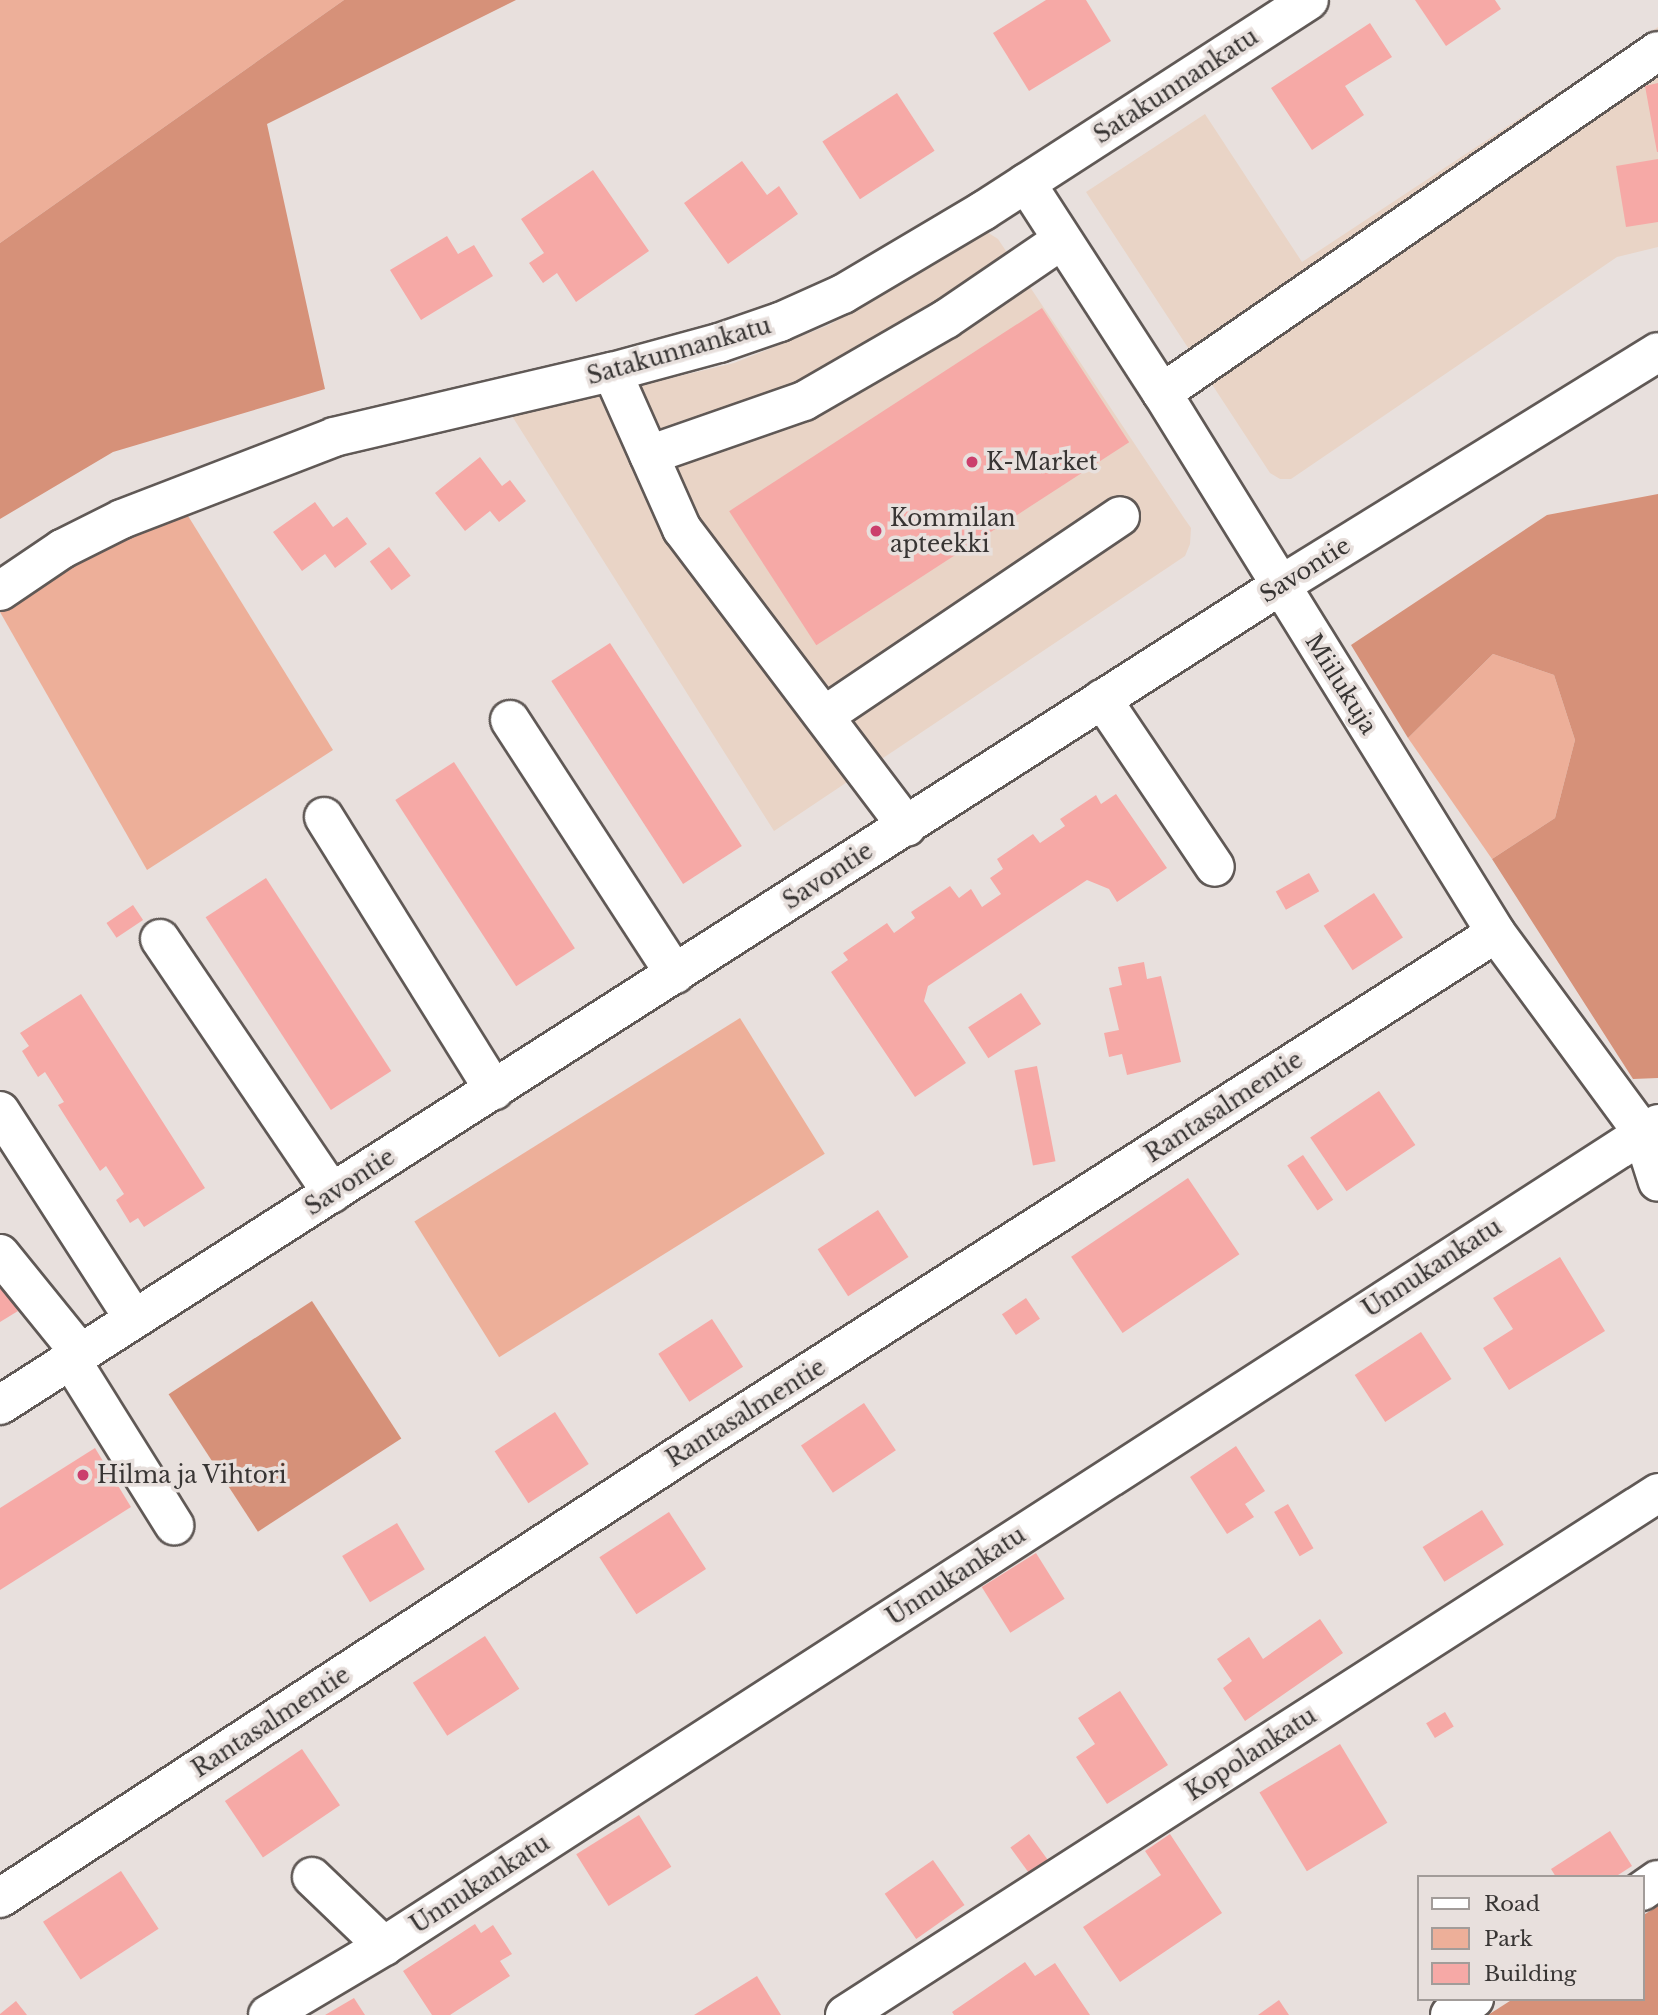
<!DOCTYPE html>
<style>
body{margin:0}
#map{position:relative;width:1658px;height:2015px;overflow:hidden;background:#e8e0dd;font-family:"Libre Baskerville",serif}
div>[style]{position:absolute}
.commercial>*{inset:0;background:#e9d4c6}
.green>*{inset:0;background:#edaf99;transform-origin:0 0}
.forest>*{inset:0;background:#d69179;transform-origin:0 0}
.building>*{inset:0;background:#f6a9a6;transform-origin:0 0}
.roads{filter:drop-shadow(2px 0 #605956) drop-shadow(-2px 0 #605956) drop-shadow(0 2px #605956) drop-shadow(0 -2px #605956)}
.minor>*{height:38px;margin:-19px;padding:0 19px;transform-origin:19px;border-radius:19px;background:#fff}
.dots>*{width:19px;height:19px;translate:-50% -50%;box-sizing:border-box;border:4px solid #e8e0dd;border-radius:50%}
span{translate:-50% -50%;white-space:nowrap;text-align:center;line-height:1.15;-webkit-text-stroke:7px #e8e0dd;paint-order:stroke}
.street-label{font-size:23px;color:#383534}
.poi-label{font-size:23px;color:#383534}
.left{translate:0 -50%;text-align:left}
.legend{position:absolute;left:1417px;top:1875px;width:228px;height:126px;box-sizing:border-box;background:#e8e0dd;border:2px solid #a29c99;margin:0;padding:9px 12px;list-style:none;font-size:21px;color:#383534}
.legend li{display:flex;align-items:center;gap:14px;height:35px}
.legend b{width:35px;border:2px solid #a29c99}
</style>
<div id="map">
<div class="commercial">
<i style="clip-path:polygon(1658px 27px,1658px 247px,1617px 257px,1291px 479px,1280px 479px,1270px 473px,1086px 192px,1205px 114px,1302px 262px)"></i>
<i style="clip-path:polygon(987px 232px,998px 239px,1184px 518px,1191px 528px,1190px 544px,1185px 556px,774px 831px,512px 416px,734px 363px,829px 325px)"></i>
</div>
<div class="green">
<i style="clip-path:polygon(0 0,344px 0,0 243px)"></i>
<i style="clip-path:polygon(185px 511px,333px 750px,147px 870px,0 612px,88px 558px)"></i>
<i style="clip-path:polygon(1493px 654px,1554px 675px,1575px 740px,1555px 818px,1492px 859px,1408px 738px)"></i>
<i style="left:740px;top:1018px;width:160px;height:384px;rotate:58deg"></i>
</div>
<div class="forest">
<i style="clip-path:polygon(344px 0,516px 0,267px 124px,325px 389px,113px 452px,0 519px,0 243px)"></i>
<i style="clip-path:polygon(1658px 494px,1658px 1078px,1633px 1079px,1492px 859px,1555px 818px,1575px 740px,1554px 675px,1493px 654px,1408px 738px,1351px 645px,1547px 515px)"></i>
<i style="left:312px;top:1301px;width:164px;height:171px;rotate:57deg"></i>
<i style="clip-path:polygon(1658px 1906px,1658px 2015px,1488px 2015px,1513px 1999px,1642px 1999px,1642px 1916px)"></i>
</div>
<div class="building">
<i style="clip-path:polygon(1046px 0,1086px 0,1111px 41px,1029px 91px,993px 33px)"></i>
<i style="clip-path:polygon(1415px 0,1495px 0,1501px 9px,1446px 46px)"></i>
<i style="clip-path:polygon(1370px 23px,1392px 57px,1345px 86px,1364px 115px,1312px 150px,1271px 88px)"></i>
<i style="clip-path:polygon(1658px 83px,1658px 152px,1657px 152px,1645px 86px)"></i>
<i style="left:897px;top:93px;width:69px;height:89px;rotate:57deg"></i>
<i style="clip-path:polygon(1658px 159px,1658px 222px,1626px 227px,1616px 166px)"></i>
<i style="clip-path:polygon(742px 161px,767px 195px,779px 186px,798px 214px,728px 264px,684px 203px)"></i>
<i style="clip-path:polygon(593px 170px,649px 251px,576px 302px,557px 273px,543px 283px,529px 263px,544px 253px,521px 219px)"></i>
<i style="clip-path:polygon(447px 236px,458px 254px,474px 245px,493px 276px,421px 320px,390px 270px)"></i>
<i style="left:1042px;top:308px;width:160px;height:373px;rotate:57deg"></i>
<i style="clip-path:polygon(480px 457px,502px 486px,510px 480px,526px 501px,499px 522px,490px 511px,465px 531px,435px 493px)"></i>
<i style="clip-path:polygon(315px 502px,333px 527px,347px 517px,367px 544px,335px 568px,325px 554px,302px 571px,273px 532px)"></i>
<i style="left:389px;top:547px;width:36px;height:24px;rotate:53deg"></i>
<i style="left:610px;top:643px;width:242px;height:70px;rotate:57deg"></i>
<i style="left:454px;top:762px;width:222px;height:70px;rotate:57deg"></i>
<i style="clip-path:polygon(1116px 794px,1167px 868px,1117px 902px,1109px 889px,1087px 880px,928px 986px,924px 1001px,966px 1063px,915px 1097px,831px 972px,848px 960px,843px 953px,887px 923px,894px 933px,915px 918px,911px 912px,950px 886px,959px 898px,971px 889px,982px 907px,1001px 894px,990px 878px,1003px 869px,997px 859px,1033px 834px,1040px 843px,1065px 826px,1060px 819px,1096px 795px,1101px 804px)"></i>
<i style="left:1309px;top:873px;width:21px;height:38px;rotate:61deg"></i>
<i style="left:266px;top:878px;width:230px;height:72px;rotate:57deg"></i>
<i style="left:1374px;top:893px;width:53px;height:60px;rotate:57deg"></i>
<i style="left:133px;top:905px;width:18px;height:32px;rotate:56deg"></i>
<i style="clip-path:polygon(1144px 962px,1147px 979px,1161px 976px,1181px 1062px,1127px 1075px,1122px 1054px,1109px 1057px,1104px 1033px,1119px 1030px,1109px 988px,1122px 985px,1118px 967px)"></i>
<i style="left:1021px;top:993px;width:37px;height:63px;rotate:57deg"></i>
<i style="clip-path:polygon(81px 994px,205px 1188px,144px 1227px,138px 1218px,130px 1223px,116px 1200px,124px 1194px,106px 1166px,100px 1171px,58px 1105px,64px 1102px,45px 1072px,38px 1077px,22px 1051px,29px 1046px,20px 1033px)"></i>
<i style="left:1037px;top:1066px;width:97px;height:23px;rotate:79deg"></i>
<i style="left:1379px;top:1091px;width:65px;height:83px;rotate:56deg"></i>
<i style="left:1303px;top:1155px;width:54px;height:19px;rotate:56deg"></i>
<i style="left:1188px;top:1178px;width:92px;height:141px;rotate:56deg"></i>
<i style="left:878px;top:1210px;width:56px;height:72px;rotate:57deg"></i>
<i style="clip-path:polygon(1560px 1257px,1605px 1331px,1509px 1390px,1483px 1348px,1513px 1329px,1493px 1298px)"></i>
<i style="clip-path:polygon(0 1284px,18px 1311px,0 1322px)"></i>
<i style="left:1026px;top:1298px;width:25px;height:29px;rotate:56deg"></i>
<i style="left:712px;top:1319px;width:57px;height:64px;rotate:57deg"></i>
<i style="left:1421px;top:1332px;width:56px;height:79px;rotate:57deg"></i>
<i style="left:864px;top:1403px;width:57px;height:76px;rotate:56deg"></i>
<i style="left:555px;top:1412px;width:62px;height:72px;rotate:57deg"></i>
<i style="clip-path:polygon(1236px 1446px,1265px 1491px,1245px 1504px,1254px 1517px,1227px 1534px,1190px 1477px)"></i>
<i style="clip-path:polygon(95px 1448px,131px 1507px,0 1590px,0 1508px)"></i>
<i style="left:1288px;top:1504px;width:51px;height:16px;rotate:60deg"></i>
<i style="left:1482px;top:1510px;width:41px;height:70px;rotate:58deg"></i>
<i style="left:669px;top:1512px;width:68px;height:83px;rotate:57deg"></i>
<i style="left:397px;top:1523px;width:54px;height:64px;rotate:59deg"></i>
<i style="left:1036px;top:1553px;width:54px;height:64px;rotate:58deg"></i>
<i style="clip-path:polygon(1320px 1619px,1343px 1653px,1245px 1721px,1223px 1688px,1232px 1681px,1217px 1659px,1249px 1637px,1263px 1659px)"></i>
<i style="left:485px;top:1636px;width:63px;height:86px;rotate:57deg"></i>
<i style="clip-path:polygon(1120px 1691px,1168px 1765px,1107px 1804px,1076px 1757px,1095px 1744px,1078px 1718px)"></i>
<i style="left:1445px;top:1712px;width:17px;height:22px;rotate:59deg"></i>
<i style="left:1340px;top:1744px;width:92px;height:94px;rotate:59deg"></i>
<i style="left:302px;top:1749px;width:68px;height:93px;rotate:56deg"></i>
<i style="left:639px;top:1815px;width:61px;height:74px;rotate:58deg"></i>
<i style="clip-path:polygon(1610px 1831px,1632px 1866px,1615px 1877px,1556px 1877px,1551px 1869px)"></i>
<i style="left:1029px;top:1834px;width:46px;height:23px;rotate:54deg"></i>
<i style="clip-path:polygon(1170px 1834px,1222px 1913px,1120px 1982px,1083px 1927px,1161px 1875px,1145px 1851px)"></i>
<i style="left:933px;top:1860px;width:55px;height:59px;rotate:55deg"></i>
<i style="left:121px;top:1871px;width:69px;height:93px;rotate:57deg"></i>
<i style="clip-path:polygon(475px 1924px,481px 1933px,493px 1925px,512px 1954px,500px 1961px,510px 1976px,450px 2015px,432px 2015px,403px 1971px)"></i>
<i style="clip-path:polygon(1025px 1962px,1035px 1976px,1055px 1963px,1090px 2015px,954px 2015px,952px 2012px)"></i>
<i style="clip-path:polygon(757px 1976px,781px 2015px,694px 2015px)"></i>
<i style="clip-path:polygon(354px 1998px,365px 2015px,325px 2015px)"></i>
<i style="clip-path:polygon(1279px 2000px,1289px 2015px,1258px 2015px)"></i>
<i style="clip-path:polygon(16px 2001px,27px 2015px,0 2015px,0 2014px)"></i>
</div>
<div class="roads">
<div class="minor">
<i style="left:1026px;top:183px;width:250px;rotate:57.1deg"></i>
<i style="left:1162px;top:393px;width:635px;rotate:58.26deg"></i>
<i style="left:1496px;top:933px;width:247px;rotate:53.7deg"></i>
<i style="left:1642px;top:1132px;width:52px;rotate:72.3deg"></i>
<i style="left:612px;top:372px;width:172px;rotate:66deg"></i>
<i style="left:682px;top:529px;width:373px;rotate:52.9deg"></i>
<i style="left:1162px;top:393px;width:602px;rotate:-34.59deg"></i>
<i style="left:649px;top:455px;width:164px;rotate:-19.2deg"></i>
<i style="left:804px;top:401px;width:164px;rotate:-30deg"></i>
<i style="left:946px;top:319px;width:140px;rotate:-34.3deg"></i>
<i style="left:0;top:591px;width:75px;rotate:-34.1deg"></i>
<i style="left:62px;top:549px;width:67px;rotate:-26.6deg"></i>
<i style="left:122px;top:519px;width:227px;rotate:-21.1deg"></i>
<i style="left:334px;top:437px;width:285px;rotate:-13.2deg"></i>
<i style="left:612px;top:372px;width:111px;rotate:-15.2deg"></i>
<i style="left:719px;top:343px;width:65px;rotate:-19deg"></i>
<i style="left:780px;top:322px;width:69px;rotate:-24deg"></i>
<i style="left:843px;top:294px;width:163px;rotate:-30.7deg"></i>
<i style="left:983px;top:211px;width:388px;rotate:-32.9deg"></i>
<i style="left:1102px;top:699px;width:202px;rotate:56.1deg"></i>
<i style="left:824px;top:716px;width:357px;rotate:-34deg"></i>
<i style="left:510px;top:720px;width:303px;rotate:57deg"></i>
<i style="left:324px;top:817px;width:322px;rotate:58.1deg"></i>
<i style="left:160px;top:939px;width:307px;rotate:55.9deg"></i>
<i style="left:0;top:1111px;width:247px;rotate:57.2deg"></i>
<i style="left:0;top:1254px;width:129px;rotate:51deg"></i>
<i style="left:71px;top:1360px;width:195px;rotate:58deg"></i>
<i style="left:0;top:1405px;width:1521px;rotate:-32.62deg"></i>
<i style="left:1281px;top:585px;width:443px;rotate:-31.7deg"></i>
<i style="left:312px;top:1877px;width:100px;rotate:43.8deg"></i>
<i style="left:1642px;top:1891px;width:19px;rotate:-35deg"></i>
<i style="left:0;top:1898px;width:839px;rotate:-33.08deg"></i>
<i style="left:703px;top:1440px;width:941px;rotate:-32.59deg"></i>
<i style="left:268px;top:2015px;width:135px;rotate:-30.7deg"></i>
<i style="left:384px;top:1946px;width:1516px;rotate:-32.83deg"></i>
<i style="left:845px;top:2015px;width:966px;rotate:-32.7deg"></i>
<i style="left:1450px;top:2015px;width:29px;rotate:-34deg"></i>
</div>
</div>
<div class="dots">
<i style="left:972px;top:462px;background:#cb3e6c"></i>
<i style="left:876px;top:531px;background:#cb3e6c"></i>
<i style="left:83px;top:1475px;background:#cb3e6c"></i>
</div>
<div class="street-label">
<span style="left:1176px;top:86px;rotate:-33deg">Satakunnankatu</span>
<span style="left:679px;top:351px;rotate:-16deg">Satakunnankatu</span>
<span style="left:1305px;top:570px;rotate:-32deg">Savontie</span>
<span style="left:1341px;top:684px;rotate:58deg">Miilukuja</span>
<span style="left:828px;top:876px;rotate:-33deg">Savontie</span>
<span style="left:1224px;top:1107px;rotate:-33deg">Rantasalmentie</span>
<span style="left:350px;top:1182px;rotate:-33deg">Savontie</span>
<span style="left:1432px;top:1268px;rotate:-33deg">Unnukankatu</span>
<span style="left:746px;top:1413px;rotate:-32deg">Rantasalmentie</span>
<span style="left:956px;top:1576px;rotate:-33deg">Unnukankatu</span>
<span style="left:271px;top:1722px;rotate:-33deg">Rantasalmentie</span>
<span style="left:1251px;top:1754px;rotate:-33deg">Kopolankatu</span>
<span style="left:480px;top:1884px;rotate:-33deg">Unnukankatu</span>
</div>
<div class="poi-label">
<span class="left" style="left:986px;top:462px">K-Market</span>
<span class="left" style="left:890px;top:531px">Kommilan<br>apteekki</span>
<span class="left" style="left:97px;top:1475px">Hilma ja Vihtori</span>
</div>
<ul class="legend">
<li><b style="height:9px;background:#fff"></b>Road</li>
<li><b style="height:19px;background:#edaf99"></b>Park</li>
<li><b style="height:19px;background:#f6a9a6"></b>Building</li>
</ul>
</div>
